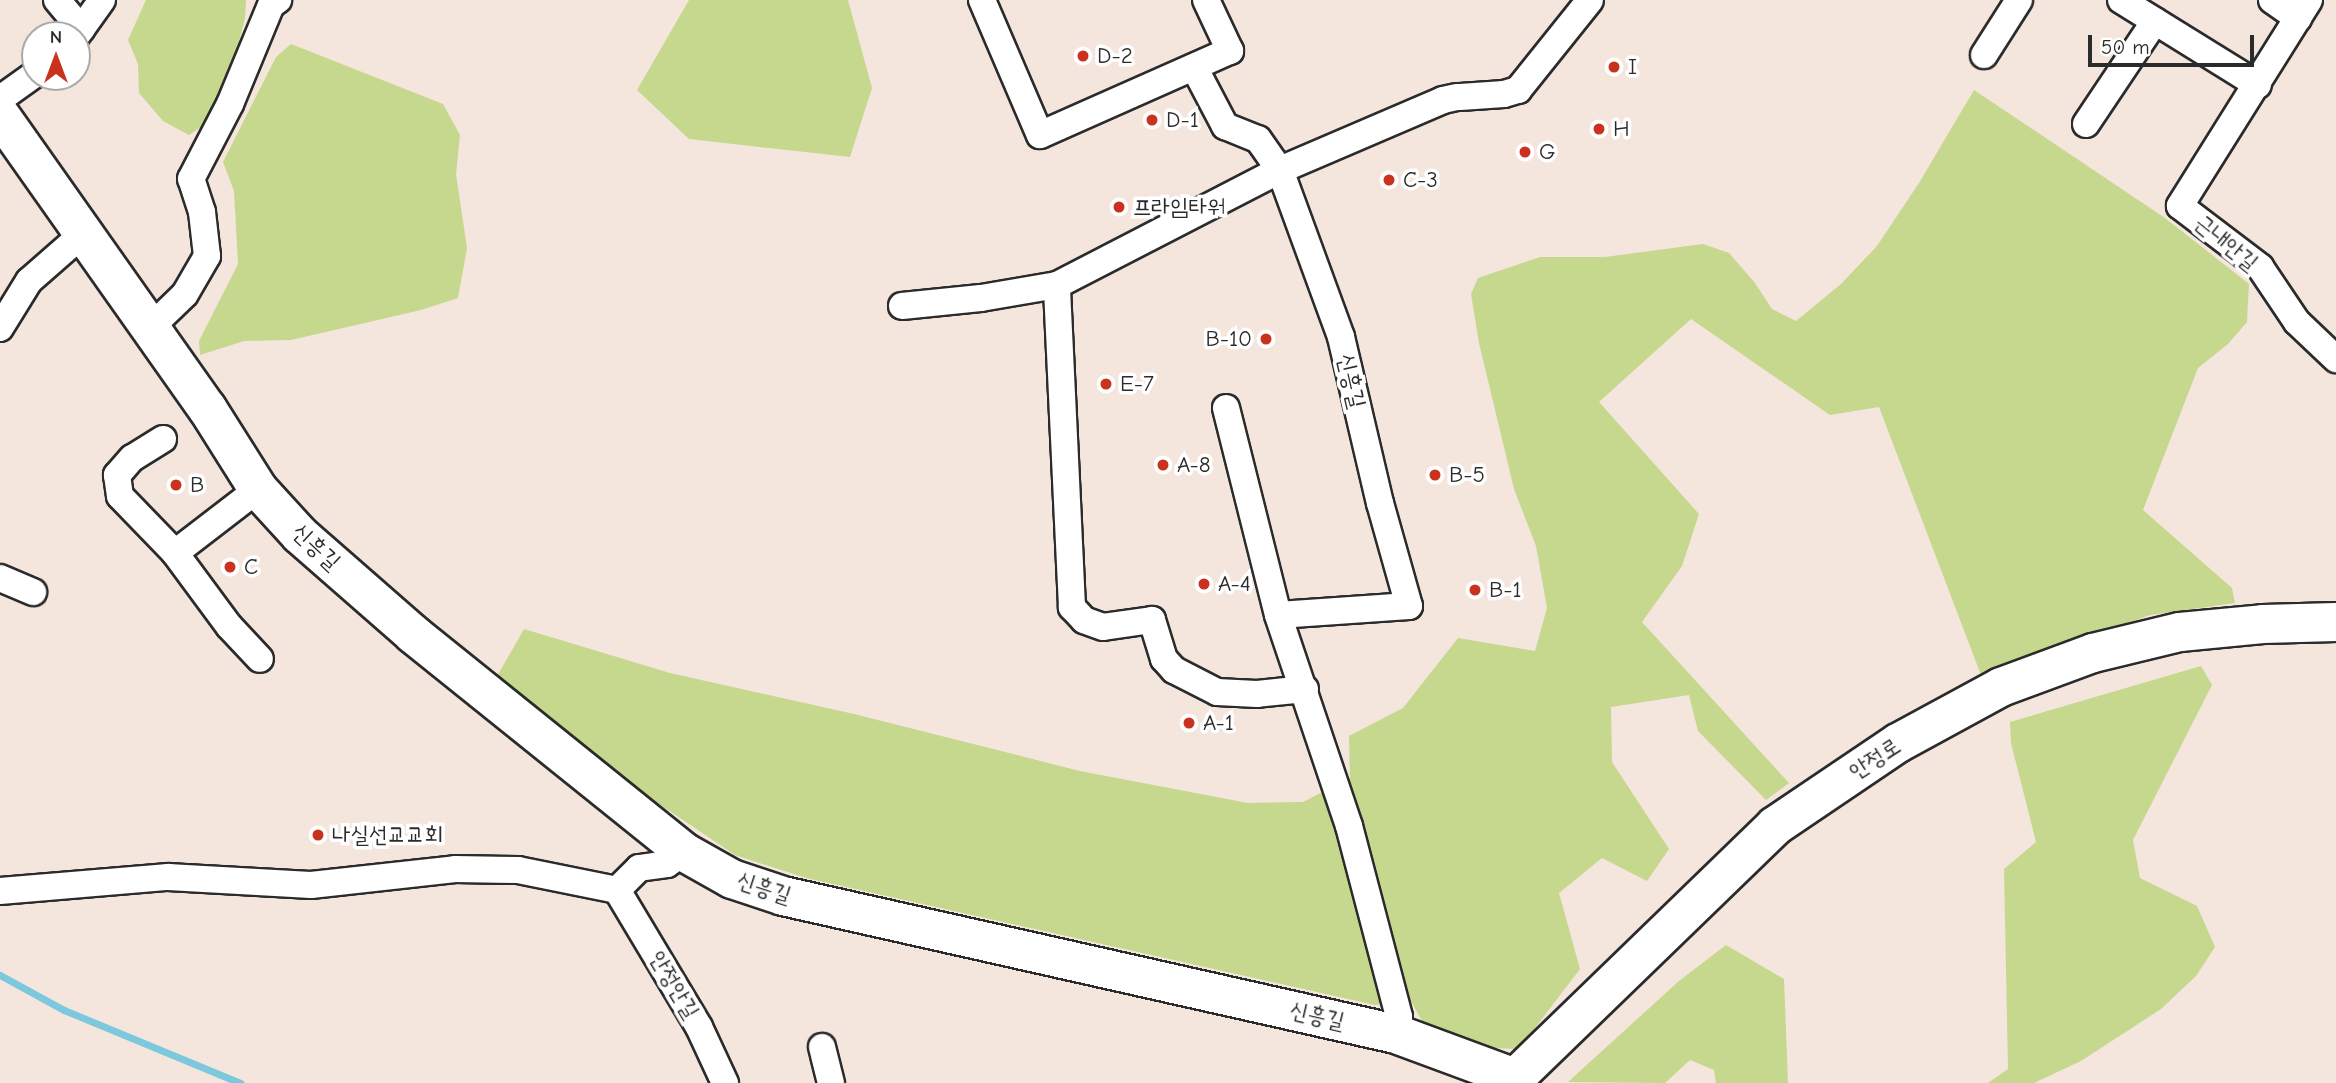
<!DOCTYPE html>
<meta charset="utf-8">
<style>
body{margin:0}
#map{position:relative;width:2336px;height:1083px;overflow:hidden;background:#f4e6dc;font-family:"Comic Neue","Poor Story",sans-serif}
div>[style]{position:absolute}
.green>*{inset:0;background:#c5d88d}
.stream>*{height:7px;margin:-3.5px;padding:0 3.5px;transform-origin:3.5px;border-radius:3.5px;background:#7dc8dd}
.roads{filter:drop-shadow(2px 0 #2b2b2b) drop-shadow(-2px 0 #2b2b2b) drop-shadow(0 2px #2b2b2b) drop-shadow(0 -2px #2b2b2b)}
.street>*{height:26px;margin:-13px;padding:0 13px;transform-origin:13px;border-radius:13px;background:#fff}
.secondary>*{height:38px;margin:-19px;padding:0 19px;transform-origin:19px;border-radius:19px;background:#fff}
.dots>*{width:19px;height:19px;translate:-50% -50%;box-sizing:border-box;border:4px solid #fff;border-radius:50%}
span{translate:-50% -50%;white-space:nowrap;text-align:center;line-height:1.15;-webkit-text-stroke:7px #fff;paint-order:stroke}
.poi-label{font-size:23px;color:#2b2b2b}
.left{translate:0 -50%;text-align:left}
.right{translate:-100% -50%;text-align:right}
.street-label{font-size:23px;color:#2b2b2b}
.north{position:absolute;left:21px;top:21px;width:70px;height:70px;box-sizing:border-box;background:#fff;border:2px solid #aaa;border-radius:50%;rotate:0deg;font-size:19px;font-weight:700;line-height:28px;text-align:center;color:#2b2b2b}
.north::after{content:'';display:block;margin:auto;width:24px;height:32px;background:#c8321e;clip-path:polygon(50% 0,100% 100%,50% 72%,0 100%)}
.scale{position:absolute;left:2088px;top:35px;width:166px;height:32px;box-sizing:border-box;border:4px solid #2b2b2b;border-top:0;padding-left:9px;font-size:21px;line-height:24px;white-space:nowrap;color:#2b2b2b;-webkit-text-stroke:5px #fff;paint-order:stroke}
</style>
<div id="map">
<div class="green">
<i style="clip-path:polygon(146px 0,246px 0,245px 18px,226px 93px,216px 117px,189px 135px,163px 121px,139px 93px,138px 64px,128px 40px)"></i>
<i style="clip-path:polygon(689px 0,848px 0,872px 88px,850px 157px,689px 139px,637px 90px)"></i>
<i style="clip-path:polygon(291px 44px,443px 104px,460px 135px,456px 174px,467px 248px,458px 298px,421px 310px,291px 340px,244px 341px,200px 355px,199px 341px,238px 264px,234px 191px,223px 162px,276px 57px)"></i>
<i style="clip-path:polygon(1974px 90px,2165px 218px,2249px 284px,2247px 322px,2228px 344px,2198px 368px,2143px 510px,2232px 588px,2235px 603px,2150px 615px,1981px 675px,1879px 407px,1830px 415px,1691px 319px,1599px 402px,1699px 514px,1682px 566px,1642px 622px,1789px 783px,1766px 800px,1698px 731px,1689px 695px,1611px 707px,1612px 762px,1669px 849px,1647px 881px,1602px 858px,1559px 893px,1580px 969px,1519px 1049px,1492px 1048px,1423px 1023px,1410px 999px,1375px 1005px,806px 878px,735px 855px,625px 781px,495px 680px,524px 629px,670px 673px,854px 714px,1080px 771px,1248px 803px,1303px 802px,1350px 778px,1349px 736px,1403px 708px,1458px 638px,1535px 651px,1547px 608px,1536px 546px,1514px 489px,1479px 343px,1471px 294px,1478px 278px,1540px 257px,1605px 257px,1703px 244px,1729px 253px,1755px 283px,1772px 309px,1796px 321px,1841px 284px,1877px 246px,1919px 183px)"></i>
<i style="clip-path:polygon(2201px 666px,2212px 685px,2133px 840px,2140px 878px,2197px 906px,2215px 947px,2196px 976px,2161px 1009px,2081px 1061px,2034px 1083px,1988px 1083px,2008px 1069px,2004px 869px,2036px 842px,2011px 743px,2010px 722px)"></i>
<i style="clip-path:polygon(1726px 945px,1784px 979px,1788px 1083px,1716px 1083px,1714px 1070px,1690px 1060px,1665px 1083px,1568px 1082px,1679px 981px)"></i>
</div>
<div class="stream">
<i style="left:0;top:975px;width:73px;rotate:28.7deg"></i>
<i style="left:64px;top:1010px;width:191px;rotate:22.5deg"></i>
</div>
<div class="roads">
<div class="street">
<i style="left:57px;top:0;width:38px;rotate:50deg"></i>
<i style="left:982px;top:0;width:147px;rotate:66.8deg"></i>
<i style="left:1040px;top:135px;width:208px;rotate:-23.9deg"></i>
<i style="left:1230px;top:51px;width:56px;rotate:-115.2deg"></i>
<i style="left:2121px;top:0;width:161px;rotate:31.8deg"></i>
<i style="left:2272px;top:0;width:32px;rotate:35deg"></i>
<i style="left:2309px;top:0;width:243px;rotate:122.1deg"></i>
<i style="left:2180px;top:206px;width:101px;rotate:37.3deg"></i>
<i style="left:2260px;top:267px;width:66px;rotate:56.1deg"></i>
<i style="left:2297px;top:322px;width:54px;rotate:43.5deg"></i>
<i style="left:77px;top:35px;width:43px;rotate:-54.5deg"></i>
<i style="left:1984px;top:55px;width:65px;rotate:-57.5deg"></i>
<i style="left:1194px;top:67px;width:67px;rotate:62.3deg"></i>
<i style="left:1225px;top:126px;width:35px;rotate:22deg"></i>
<i style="left:1258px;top:139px;width:38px;rotate:55deg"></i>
<i style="left:1280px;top:170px;width:178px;rotate:69.9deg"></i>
<i style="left:1341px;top:337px;width:171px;rotate:76.8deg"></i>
<i style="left:1380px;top:503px;width:107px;rotate:74.3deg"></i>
<i style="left:1409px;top:606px;width:131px;rotate:176.1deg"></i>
<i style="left:1278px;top:615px;width:223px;rotate:71.4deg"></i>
<i style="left:1349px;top:826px;width:197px;rotate:75.3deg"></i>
<i style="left:1399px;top:1017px;width:17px;rotate:100deg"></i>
<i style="left:1460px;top:97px;width:44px;rotate:-3.9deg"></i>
<i style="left:1504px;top:94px;width:15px;rotate:-16deg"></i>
<i style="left:1518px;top:90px;width:115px;rotate:-51.3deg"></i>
<i style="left:0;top:99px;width:43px;rotate:-35.5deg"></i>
<i style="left:2086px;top:124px;width:124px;rotate:-56.2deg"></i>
<i style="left:902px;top:306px;width:79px;rotate:-5.8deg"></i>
<i style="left:981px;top:298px;width:77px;rotate:-9.7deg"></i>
<i style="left:151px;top:327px;width:47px;rotate:-44.1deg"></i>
<i style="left:185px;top:294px;width:44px;rotate:-59.9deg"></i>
<i style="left:207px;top:256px;width:44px;rotate:-96.5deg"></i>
<i style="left:202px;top:212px;width:35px;rotate:-108deg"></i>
<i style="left:191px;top:179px;width:85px;rotate:-62.5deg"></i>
<i style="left:230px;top:104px;width:107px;rotate:-67.5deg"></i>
<i style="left:271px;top:5px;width:9px;rotate:-36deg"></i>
<i style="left:0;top:328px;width:55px;rotate:-58.3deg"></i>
<i style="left:29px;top:281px;width:74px;rotate:-41.2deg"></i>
<i style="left:1226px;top:408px;width:213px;rotate:75.9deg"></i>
<i style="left:163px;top:439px;width:36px;rotate:148deg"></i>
<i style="left:132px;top:458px;width:23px;rotate:131deg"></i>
<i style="left:117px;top:475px;width:21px;rotate:82deg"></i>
<i style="left:120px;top:496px;width:79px;rotate:46deg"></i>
<i style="left:175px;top:553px;width:91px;rotate:53.5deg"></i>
<i style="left:229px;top:626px;width:45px;rotate:46.8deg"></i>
<i style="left:175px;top:553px;width:105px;rotate:-37.6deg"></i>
<i style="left:0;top:578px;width:36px;rotate:23deg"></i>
<i style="left:1305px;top:689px;width:48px;rotate:174.1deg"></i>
<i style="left:1257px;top:694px;width:40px;rotate:-177.1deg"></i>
<i style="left:1217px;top:692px;width:48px;rotate:-152.9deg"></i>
<i style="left:1174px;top:670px;width:15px;rotate:-132deg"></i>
<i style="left:1164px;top:659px;width:41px;rotate:-107.1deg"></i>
<i style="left:1152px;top:620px;width:49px;rotate:171.9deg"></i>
<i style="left:1103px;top:627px;width:20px;rotate:-160deg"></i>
<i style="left:1084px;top:620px;width:18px;rotate:-133deg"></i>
<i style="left:1072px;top:607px;width:322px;rotate:-92.7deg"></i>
<i style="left:1057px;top:285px;width:251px;rotate:-27.3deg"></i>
<i style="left:1280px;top:170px;width:177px;rotate:-23.2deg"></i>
<i style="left:1443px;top:100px;width:14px;rotate:-12deg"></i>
<i style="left:617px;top:890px;width:160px;rotate:59.1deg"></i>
<i style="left:699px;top:1027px;width:62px;rotate:65.1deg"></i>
<i style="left:617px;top:890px;width:31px;rotate:-45deg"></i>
<i style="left:639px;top:868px;width:28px;rotate:-8deg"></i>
<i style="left:667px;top:864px;width:21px;rotate:-35deg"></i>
<i style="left:0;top:891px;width:169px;rotate:-4.8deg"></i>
<i style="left:168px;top:877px;width:143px;rotate:3.2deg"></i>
<i style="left:311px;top:885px;width:145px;rotate:-6.3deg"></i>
<i style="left:455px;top:869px;width:63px;rotate:0.9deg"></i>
<i style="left:518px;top:870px;width:101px;rotate:11.4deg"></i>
<i style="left:822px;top:1047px;width:37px;rotate:76deg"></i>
</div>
<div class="secondary">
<i style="left:0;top:115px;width:359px;rotate:54.8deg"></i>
<i style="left:207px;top:408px;width:96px;rotate:57.8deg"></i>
<i style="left:258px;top:489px;width:62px;rotate:47.6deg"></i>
<i style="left:300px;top:535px;width:150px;rotate:41.2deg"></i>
<i style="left:413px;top:634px;width:348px;rotate:38.8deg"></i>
<i style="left:684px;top:852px;width:55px;rotate:29.4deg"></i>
<i style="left:732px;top:879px;width:54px;rotate:18.4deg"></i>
<i style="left:783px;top:896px;width:628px;rotate:12.69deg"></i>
<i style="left:1396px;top:1034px;width:127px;rotate:20.3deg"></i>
<i style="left:1510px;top:1083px;width:369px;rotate:-44.1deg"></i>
<i style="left:1775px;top:826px;width:148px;rotate:-34deg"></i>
<i style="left:1898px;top:743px;width:117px;rotate:-28.5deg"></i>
<i style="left:2001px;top:687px;width:98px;rotate:-20.3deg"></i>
<i style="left:2093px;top:653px;width:89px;rotate:-13.6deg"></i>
<i style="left:2180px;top:632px;width:83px;rotate:-5.5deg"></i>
<i style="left:2263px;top:624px;width:73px;rotate:-1.6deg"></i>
</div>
</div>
<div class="dots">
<i style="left:1083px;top:56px;background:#c8321e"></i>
<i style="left:1614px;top:67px;background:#c8321e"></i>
<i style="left:1152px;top:120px;background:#c8321e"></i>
<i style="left:1599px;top:129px;background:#c8321e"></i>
<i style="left:1525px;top:152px;background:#c8321e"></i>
<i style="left:1389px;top:180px;background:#c8321e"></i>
<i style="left:1119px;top:207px;background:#c8321e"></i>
<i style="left:1266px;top:339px;background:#c8321e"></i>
<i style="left:1106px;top:384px;background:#c8321e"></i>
<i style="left:1163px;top:465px;background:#c8321e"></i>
<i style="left:1435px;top:475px;background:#c8321e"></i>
<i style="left:176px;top:485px;background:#c8321e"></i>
<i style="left:230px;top:567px;background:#c8321e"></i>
<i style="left:1204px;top:584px;background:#c8321e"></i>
<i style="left:1475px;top:590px;background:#c8321e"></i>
<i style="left:1189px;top:723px;background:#c8321e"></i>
<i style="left:318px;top:835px;background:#c8321e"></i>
</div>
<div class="poi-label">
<span class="left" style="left:1097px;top:56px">D-2</span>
<span class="left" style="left:1628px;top:67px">I</span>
<span class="left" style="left:1166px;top:120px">D-1</span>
<span class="left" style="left:1613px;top:129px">H</span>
<span class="left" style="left:1539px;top:152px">G</span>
<span class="left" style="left:1403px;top:180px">C-3</span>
<span class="left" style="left:1133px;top:207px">프라임타워</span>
<span class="right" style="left:1252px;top:339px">B-10</span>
<span class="left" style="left:1120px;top:384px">E-7</span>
<span class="left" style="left:1177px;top:465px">A-8</span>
<span class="left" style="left:1449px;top:475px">B-5</span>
<span class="left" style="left:190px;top:485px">B</span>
<span class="left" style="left:244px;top:567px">C</span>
<span class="left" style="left:1218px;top:584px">A-4</span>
<span class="left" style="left:1489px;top:590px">B-1</span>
<span class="left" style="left:1203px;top:723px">A-1</span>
<span class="left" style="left:332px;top:835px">나실선교교회</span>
</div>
<div class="street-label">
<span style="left:2226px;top:243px;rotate:39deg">근내안길</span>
<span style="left:1351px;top:381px;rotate:77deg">신흥길</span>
<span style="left:316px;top:547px;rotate:43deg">신흥길</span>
<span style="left:1875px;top:759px;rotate:-33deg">안정로</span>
<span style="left:764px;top:888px;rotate:18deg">신흥길</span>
<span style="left:674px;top:985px;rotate:59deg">안정안길</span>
<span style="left:1317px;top:1016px;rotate:13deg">신흥길</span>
</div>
<div class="north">N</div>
<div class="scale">50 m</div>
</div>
